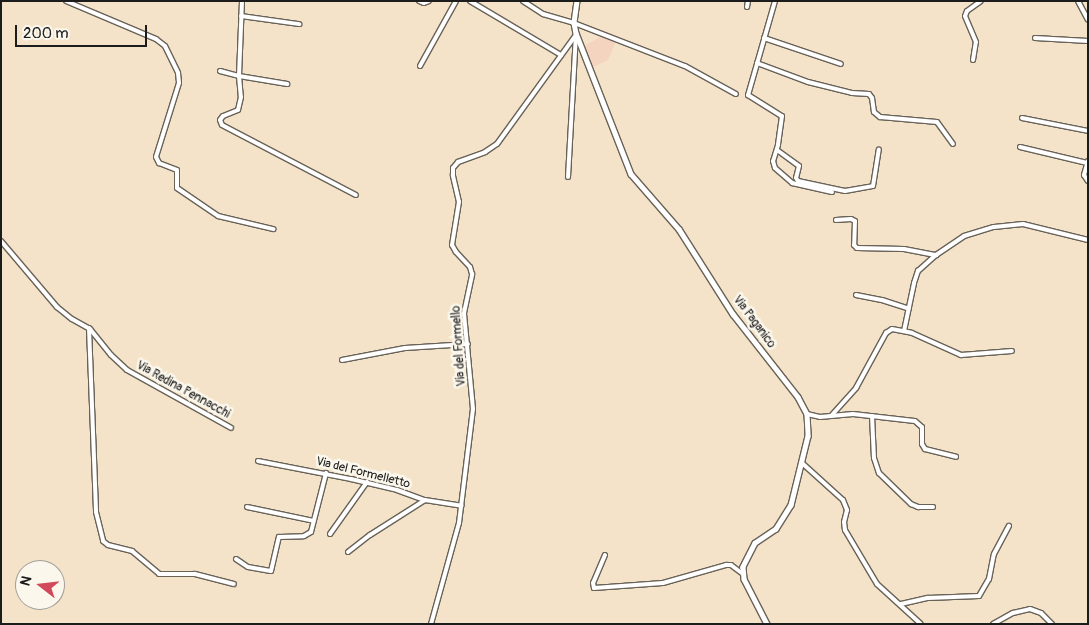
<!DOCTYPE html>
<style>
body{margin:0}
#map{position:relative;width:1089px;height:625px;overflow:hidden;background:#f4e3c8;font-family:Pangolin,sans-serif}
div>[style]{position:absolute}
.built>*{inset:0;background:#f4d3bf}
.roads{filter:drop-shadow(1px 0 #686258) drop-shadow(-1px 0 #686258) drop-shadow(0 1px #686258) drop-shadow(0 -1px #686258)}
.minor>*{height:4px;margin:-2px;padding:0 2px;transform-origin:2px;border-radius:2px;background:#fff}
.tertiary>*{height:4.5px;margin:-2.25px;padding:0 2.25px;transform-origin:2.25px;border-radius:2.25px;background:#fff}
span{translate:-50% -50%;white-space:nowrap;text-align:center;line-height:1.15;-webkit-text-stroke:5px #fbf7ec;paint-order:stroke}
.street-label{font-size:12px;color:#1c1c1c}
.frame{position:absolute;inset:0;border:2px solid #1c1c1c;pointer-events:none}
.north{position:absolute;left:15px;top:560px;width:50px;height:50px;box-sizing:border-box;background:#fbf7ec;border:1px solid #a29f99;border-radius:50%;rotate:286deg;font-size:14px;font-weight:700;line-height:20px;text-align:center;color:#1c1c1c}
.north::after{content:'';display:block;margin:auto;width:18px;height:22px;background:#d1495b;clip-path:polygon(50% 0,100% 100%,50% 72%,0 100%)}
.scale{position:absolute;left:15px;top:25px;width:132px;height:22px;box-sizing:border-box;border:2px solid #1c1c1c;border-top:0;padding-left:6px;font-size:15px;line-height:18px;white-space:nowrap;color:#1c1c1c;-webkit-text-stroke:4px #fbf7ec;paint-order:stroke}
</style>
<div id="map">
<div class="built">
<i style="clip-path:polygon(602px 36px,616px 41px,608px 60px,593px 67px,584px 46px)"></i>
</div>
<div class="roads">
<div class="minor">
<i style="left:66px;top:1px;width:98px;rotate:22.9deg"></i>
<i style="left:156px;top:39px;width:11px;rotate:38deg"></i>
<i style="left:165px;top:46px;width:30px;rotate:64deg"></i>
<i style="left:178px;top:73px;width:10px;rotate:84deg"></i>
<i style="left:179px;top:83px;width:77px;rotate:107.3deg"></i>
<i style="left:156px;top:157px;width:7px;rotate:63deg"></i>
<i style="left:159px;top:163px;width:19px;rotate:21deg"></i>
<i style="left:177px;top:170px;width:18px;rotate:90deg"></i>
<i style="left:177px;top:188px;width:50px;rotate:34.3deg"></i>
<i style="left:218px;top:216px;width:57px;rotate:13.3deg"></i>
<i style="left:242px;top:1px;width:75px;rotate:92.3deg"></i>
<i style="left:239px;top:76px;width:49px;rotate:9.5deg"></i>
<i style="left:419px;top:1px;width:5px;rotate:22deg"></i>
<i style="left:424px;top:3px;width:5px;rotate:-22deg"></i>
<i style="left:470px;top:1px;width:106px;rotate:30.7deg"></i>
<i style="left:523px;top:1px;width:24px;rotate:33deg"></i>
<i style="left:543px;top:14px;width:32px;rotate:16deg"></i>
<i style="left:574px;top:23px;width:119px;rotate:21.2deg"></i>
<i style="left:685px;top:66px;width:58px;rotate:28.8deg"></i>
<i style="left:775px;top:1px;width:98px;rotate:106deg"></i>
<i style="left:748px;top:95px;width:40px;rotate:32deg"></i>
<i style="left:782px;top:116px;width:29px;rotate:98deg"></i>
<i style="left:778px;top:145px;width:17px;rotate:107deg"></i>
<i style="left:773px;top:161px;width:7px;rotate:74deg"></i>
<i style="left:775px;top:168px;width:23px;rotate:41deg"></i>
<i style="left:792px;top:183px;width:41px;rotate:12.7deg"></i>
<i style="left:1078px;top:1px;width:21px;rotate:62deg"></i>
<i style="left:747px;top:7px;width:6px;rotate:-81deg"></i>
<i style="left:241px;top:16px;width:59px;rotate:7.9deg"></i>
<i style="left:764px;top:38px;width:81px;rotate:18.7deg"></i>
<i style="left:1035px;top:38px;width:53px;rotate:3.2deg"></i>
<i style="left:973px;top:60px;width:18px;rotate:-81deg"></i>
<i style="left:976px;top:42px;width:28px;rotate:-113deg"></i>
<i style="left:965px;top:16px;width:5px;rotate:-68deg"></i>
<i style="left:967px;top:11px;width:17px;rotate:-36deg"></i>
<i style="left:757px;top:63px;width:54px;rotate:20.4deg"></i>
<i style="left:808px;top:82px;width:45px;rotate:14deg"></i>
<i style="left:852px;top:93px;width:17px;rotate:3deg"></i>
<i style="left:869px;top:94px;width:5px;rotate:53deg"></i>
<i style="left:872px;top:98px;width:14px;rotate:82deg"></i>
<i style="left:874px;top:112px;width:8px;rotate:40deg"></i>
<i style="left:880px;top:117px;width:57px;rotate:5deg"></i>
<i style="left:937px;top:122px;width:27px;rotate:54deg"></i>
<i style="left:420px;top:66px;width:74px;rotate:-61deg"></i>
<i style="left:220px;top:71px;width:20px;rotate:15deg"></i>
<i style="left:239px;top:76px;width:21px;rotate:85deg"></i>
<i style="left:241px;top:97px;width:13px;rotate:103deg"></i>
<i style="left:238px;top:110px;width:16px;rotate:158deg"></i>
<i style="left:223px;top:116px;width:5px;rotate:127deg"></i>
<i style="left:220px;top:120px;width:5px;rotate:68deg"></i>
<i style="left:222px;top:125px;width:151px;rotate:27.6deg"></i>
<i style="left:1022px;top:118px;width:67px;rotate:11.1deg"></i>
<i style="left:1020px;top:147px;width:69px;rotate:13.4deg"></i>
<i style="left:777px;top:150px;width:27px;rotate:36deg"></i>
<i style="left:799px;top:166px;width:12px;rotate:104deg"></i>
<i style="left:796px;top:178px;width:4px;rotate:56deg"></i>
<i style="left:798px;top:181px;width:48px;rotate:12deg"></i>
<i style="left:845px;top:191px;width:28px;rotate:-10deg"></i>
<i style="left:873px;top:186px;width:37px;rotate:-81deg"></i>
<i style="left:1088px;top:161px;width:15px;rotate:106deg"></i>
<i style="left:1084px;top:175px;width:7px;rotate:56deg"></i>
<i style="left:568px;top:177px;width:142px;rotate:-86.8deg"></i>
<i style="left:836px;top:220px;width:15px;rotate:-4deg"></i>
<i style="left:851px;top:219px;width:4px;rotate:27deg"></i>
<i style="left:855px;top:221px;width:24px;rotate:92deg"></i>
<i style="left:854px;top:245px;width:4px;rotate:45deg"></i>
<i style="left:857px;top:248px;width:47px;rotate:1.2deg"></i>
<i style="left:904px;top:249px;width:33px;rotate:11deg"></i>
<i style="left:1px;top:241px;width:87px;rotate:49.7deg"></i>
<i style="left:57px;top:307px;width:19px;rotate:39deg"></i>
<i style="left:72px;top:319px;width:21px;rotate:29deg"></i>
<i style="left:90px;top:329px;width:33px;rotate:51deg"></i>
<i style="left:111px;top:355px;width:22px;rotate:43deg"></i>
<i style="left:127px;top:370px;width:119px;rotate:29.1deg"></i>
<i style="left:856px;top:295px;width:26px;rotate:11deg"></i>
<i style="left:882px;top:300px;width:28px;rotate:18deg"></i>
<i style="left:89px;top:328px;width:184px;rotate:87.8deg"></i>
<i style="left:96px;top:512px;width:30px;rotate:76deg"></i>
<i style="left:103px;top:541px;width:6px;rotate:39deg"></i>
<i style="left:108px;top:545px;width:25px;rotate:14deg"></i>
<i style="left:132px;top:551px;width:35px;rotate:40deg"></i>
<i style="left:159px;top:574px;width:36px"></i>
<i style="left:195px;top:574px;width:40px;rotate:14.4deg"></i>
<i style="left:904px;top:331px;width:49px;rotate:-78.2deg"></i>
<i style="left:914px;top:283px;width:13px;rotate:-72deg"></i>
<i style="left:918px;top:271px;width:24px;rotate:-42deg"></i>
<i style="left:936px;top:255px;width:34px;rotate:-34deg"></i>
<i style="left:964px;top:236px;width:31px;rotate:-17deg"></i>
<i style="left:994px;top:227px;width:29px;rotate:-6deg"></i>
<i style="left:1023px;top:224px;width:67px;rotate:13.8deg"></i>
<i style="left:342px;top:360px;width:64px;rotate:-10.8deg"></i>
<i style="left:405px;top:348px;width:63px;rotate:-3.6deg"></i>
<i style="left:807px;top:414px;width:13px;rotate:13deg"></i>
<i style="left:820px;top:417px;width:11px;rotate:-5deg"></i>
<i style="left:831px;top:416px;width:38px;rotate:-48deg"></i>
<i style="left:856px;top:388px;width:63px;rotate:-61.4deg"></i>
<i style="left:886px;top:333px;width:7px;rotate:-34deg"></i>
<i style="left:892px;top:329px;width:20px;rotate:11deg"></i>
<i style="left:912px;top:333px;width:54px;rotate:24.2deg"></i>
<i style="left:961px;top:355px;width:51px;rotate:-4.5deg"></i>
<i style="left:831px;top:416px;width:22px;rotate:-5deg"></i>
<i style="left:853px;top:414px;width:62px;rotate:6.4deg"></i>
<i style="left:915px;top:421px;width:9px;rotate:41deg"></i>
<i style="left:922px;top:427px;width:17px;rotate:90deg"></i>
<i style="left:922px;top:444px;width:6px;rotate:59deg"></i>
<i style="left:925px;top:449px;width:32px;rotate:14deg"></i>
<i style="left:872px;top:416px;width:42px;rotate:87.3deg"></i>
<i style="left:874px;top:458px;width:16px;rotate:72deg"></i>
<i style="left:879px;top:473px;width:45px;rotate:44.1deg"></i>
<i style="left:911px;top:504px;width:8px;rotate:23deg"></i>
<i style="left:918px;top:507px;width:15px"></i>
<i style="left:258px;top:461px;width:95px;rotate:11deg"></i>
<i style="left:351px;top:479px;width:47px;rotate:13.4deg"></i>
<i style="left:397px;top:490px;width:30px;rotate:20deg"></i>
<i style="left:425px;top:500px;width:37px;rotate:9deg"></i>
<i style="left:802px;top:463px;width:55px;rotate:42.1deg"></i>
<i style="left:843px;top:500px;width:11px;rotate:68deg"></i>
<i style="left:847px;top:510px;width:12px;rotate:104deg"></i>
<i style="left:844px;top:522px;width:8px;rotate:83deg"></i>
<i style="left:845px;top:530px;width:63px;rotate:59.3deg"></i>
<i style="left:877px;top:584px;width:59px;rotate:42.3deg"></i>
<i style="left:247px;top:507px;width:68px;rotate:11.8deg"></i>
<i style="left:330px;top:534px;width:64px;rotate:-54.6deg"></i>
<i style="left:348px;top:552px;width:28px;rotate:-38deg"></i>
<i style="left:370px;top:535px;width:65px;rotate:-32.5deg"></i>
<i style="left:605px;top:555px;width:30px;rotate:113deg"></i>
<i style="left:593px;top:583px;width:5px;rotate:79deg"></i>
<i style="left:594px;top:588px;width:69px;rotate:-4.1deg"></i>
<i style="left:663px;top:583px;width:66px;rotate:-15.9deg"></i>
<i style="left:726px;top:565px;width:5px"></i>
<i style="left:731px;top:565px;width:15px;rotate:37deg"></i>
<i style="left:236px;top:559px;width:14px;rotate:34deg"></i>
<i style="left:248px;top:567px;width:23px;rotate:10deg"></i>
<i style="left:271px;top:571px;width:35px;rotate:-77deg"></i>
<i style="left:279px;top:537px;width:25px;rotate:-2deg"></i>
<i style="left:304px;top:536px;width:8px;rotate:-30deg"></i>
<i style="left:311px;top:532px;width:61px;rotate:-75.7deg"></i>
<i style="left:901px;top:604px;width:28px;rotate:-13deg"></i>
<i style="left:928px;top:598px;width:51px;rotate:-2.2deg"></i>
<i style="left:979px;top:596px;width:20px;rotate:-60deg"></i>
<i style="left:989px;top:579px;width:25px;rotate:-79deg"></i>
<i style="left:994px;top:554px;width:32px;rotate:-62deg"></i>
<i style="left:431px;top:624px;width:105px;rotate:-74.5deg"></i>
<i style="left:459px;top:523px;width:115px;rotate:-83deg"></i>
<i style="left:473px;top:409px;width:96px;rotate:-95.4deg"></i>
<i style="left:464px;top:313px;width:40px;rotate:-78deg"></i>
<i style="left:472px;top:274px;width:7px;rotate:-106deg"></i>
<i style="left:470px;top:267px;width:21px;rotate:-133deg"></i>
<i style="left:456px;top:252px;width:8px;rotate:-120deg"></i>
<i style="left:452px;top:245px;width:44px;rotate:-80.8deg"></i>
<i style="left:459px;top:202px;width:28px;rotate:-103deg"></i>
<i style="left:453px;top:175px;width:7px;rotate:-90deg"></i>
<i style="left:453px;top:168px;width:8px;rotate:-50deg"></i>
<i style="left:458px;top:162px;width:29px;rotate:-20deg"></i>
<i style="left:485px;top:152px;width:14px;rotate:-34deg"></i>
<i style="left:497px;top:144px;width:135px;rotate:-54.1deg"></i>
<i style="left:993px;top:624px;width:23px;rotate:-29deg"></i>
<i style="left:1013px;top:613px;width:17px;rotate:-13deg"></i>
<i style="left:1030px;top:609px;width:12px;rotate:20deg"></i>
<i style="left:1041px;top:613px;width:16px;rotate:45deg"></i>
</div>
<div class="tertiary">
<i style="left:577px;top:1px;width:22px;rotate:98deg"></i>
<i style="left:574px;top:23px;width:10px;rotate:79deg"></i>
<i style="left:576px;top:33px;width:151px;rotate:68.7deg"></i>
<i style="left:631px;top:174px;width:73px;rotate:48.9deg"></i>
<i style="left:679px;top:229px;width:101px;rotate:57.6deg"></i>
<i style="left:733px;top:314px;width:105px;rotate:51.9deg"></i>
<i style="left:798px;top:397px;width:19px;rotate:62deg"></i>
<i style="left:807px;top:414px;width:22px;rotate:87deg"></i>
<i style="left:808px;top:436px;width:71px;rotate:103.8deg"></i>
<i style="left:791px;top:505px;width:28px;rotate:122deg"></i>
<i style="left:776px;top:529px;width:25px;rotate:146deg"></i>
<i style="left:755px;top:543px;width:27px;rotate:117deg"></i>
<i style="left:743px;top:567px;width:12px;rotate:85deg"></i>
<i style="left:744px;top:579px;width:51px;rotate:62.9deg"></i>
</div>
</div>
<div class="street-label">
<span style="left:754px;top:322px;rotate:53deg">Via Paganico</span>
<span style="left:459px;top:346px;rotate:-94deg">Via del Formello</span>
<span style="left:183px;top:390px;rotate:29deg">Via Redina Pennacchi</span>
<span style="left:363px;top:473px;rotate:14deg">Via del Formelletto</span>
</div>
<div class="frame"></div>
<div class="north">N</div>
<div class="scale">200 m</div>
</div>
